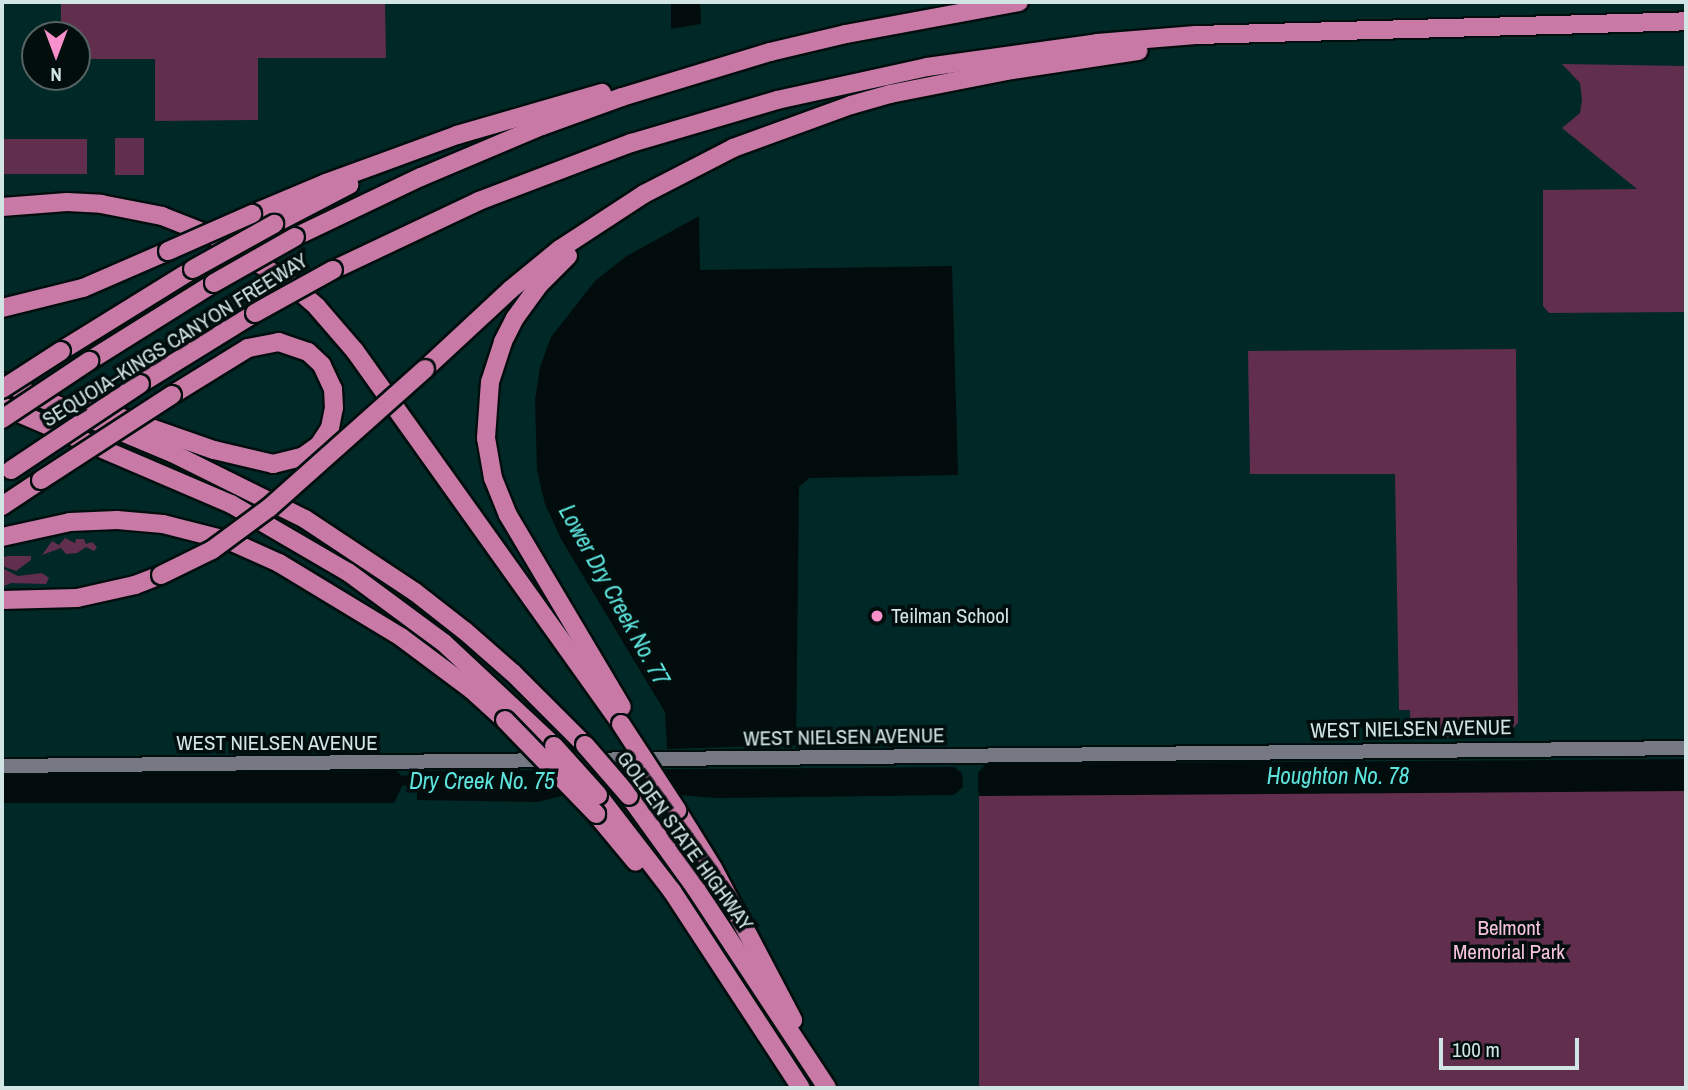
<!DOCTYPE html>
<meta charset="utf-8">
<style>
body{margin:0}
#map{position:relative;width:1688px;height:1090px;overflow:hidden;background:#002826;font-family:"Archivo Narrow",sans-serif}
div>[style]{position:absolute}
.green>*{inset:0;background:#622e4d;transform-origin:0 0}
.water>*{inset:0;background:#030c0c}
.canal>*{height:10px;margin:-5px;padding:0 5px;transform-origin:5px;border-radius:5px;background:#030c0c}
.roads{filter:drop-shadow(2px 0 #000e0d) drop-shadow(-2px 0 #000e0d) drop-shadow(0 2px #000e0d) drop-shadow(0 -2px #000e0d)}
.secondary>*{height:14px;margin:-7px;padding:0 7px;transform-origin:7px;border-radius:7px;background:#767984}
.highway>*{height:18px;margin:-9px;padding:0 9px;transform-origin:9px;border-radius:9px;background:#c879a6}
.bridges{filter:drop-shadow(2px 0 #000e0d) drop-shadow(-2px 0 #000e0d) drop-shadow(0 2px #000e0d) drop-shadow(0 -2px #000e0d)}
.highway-bridge>*{height:18px;margin:-9px;padding:0 9px;transform-origin:9px;border-radius:9px;background:#c879a6}
.dots>*{width:19px;height:19px;translate:-50% -50%;box-sizing:border-box;border:4px solid #020e0d;border-radius:50%}
span{translate:-50% -50%;white-space:nowrap;text-align:center;line-height:1.15;-webkit-text-stroke:7px #020e0d;paint-order:stroke}
.street-label{font-size:21px;color:#d1e5e4}
.poi-label{font-size:21px;color:#d1e5e4}
.left{translate:0 -50%;text-align:left}
.park-label{font-size:21px;color:#f7c2de}
.water-label{font-size:23px;color:#5ee4de;font-style:italic}
.frame{position:absolute;inset:0;border:4px solid #d1e5e4;pointer-events:none}
.north{position:absolute;left:21px;top:21px;width:70px;height:70px;box-sizing:border-box;background:#020e0d;border:2px solid #556463;border-radius:50%;rotate:180deg;font-size:19px;font-weight:700;line-height:28px;text-align:center;color:#d1e5e4}
.north::after{content:'';display:block;margin:auto;width:24px;height:32px;background:#f890cc;clip-path:polygon(50% 0,100% 100%,50% 72%,0 100%)}
.scale{position:absolute;left:1439px;top:1038px;width:140px;height:32px;box-sizing:border-box;border:4px solid #d1e5e4;border-top:0;padding-left:9px;font-size:21px;line-height:24px;white-space:nowrap;color:#d1e5e4;-webkit-text-stroke:5px #020e0d;paint-order:stroke}
</style>
<div id="map">
<div class="green">
<i style="clip-path:polygon(61px 2px,385px 2px,386px 58px,258px 58px,258px 120px,155px 121px,155px 59px,77px 59px,77px 35px,61px 35px)"></i>
<i style="clip-path:polygon(1562px 64px,1686px 66px,1686px 312px,1549px 313px,1543px 306px,1543px 190px,1637px 189px,1562px 128px,1580px 113px,1582px 100px,1580px 83px)"></i>
<i style="left:115px;top:138px;width:29px;height:37px"></i>
<i style="left:2px;top:139px;width:85px;height:35px"></i>
<i style="clip-path:polygon(1516px 349px,1518px 723px,1505px 736px,1411px 738px,1410px 710px,1399px 710px,1395px 474px,1250px 474px,1248px 351px)"></i>
<i style="clip-path:polygon(65px 538px,75px 543px,76px 539px,84px 539px,86px 544px,92px 542px,97px 547px,94px 551px,86px 547px,77px 553px,66px 554px,61px 548px,42px 555px,52px 541px,59px 545px)"></i>
<i style="clip-path:polygon(7px 556px,31px 556px,31px 560px,16px 571px,2px 566px,2px 558px)"></i>
<i style="clip-path:polygon(2px 568px,18px 576px,42px 573px,49px 578px,46px 584px,11px 583px,4px 586px,2px 585px)"></i>
<i style="left:1686px;top:791px;width:297px;height:707px;rotate:90deg"></i>
</div>
<div class="water">
<i style="clip-path:polygon(671px 2px,700px 2px,701px 24px,671px 29px)"></i>
<i style="clip-path:polygon(699px 216px,700px 270px,952px 266px,958px 475px,809px 478px,799px 487px,796px 745px,667px 749px,665px 712px,561px 539px,545px 504px,537px 470px,535px 400px,540px 367px,551px 337px,595px 281px,625px 257px)"></i>
<i style="clip-path:polygon(1686px 759px,1686px 791px,979px 796px,978px 786px,978px 773px,986px 764px)"></i>
<i style="clip-path:polygon(954px 767px,962px 773px,963px 787px,954px 795px,716px 798px,655px 793px,565px 795px,538px 802px,417px 800px,417px 777px,424px 771px)"></i>
<i style="clip-path:polygon(396px 771px,402px 776px,402px 786px,394px 803px,2px 803px,2px 774px)"></i>
</div>
<div class="canal">
<i style="left:391px;top:781px;width:37px;rotate:-2deg"></i>
</div>
<div class="roads">
<div class="secondary">
<i style="left:2px;top:766px;width:1684px;rotate:-0.61deg"></i>
</div>
<div class="highway">
<i style="left:2px;top:207px;width:65px;rotate:-4.4deg"></i>
<i style="left:67px;top:202px;width:34px;rotate:3deg"></i>
<i style="left:101px;top:204px;width:62px;rotate:11.1deg"></i>
<i style="left:162px;top:216px;width:62px;rotate:21.6deg"></i>
<i style="left:220px;top:239px;width:84px;rotate:32.4deg"></i>
<i style="left:291px;top:284px;width:35px;rotate:41deg"></i>
<i style="left:317px;top:307px;width:58px;rotate:49.2deg"></i>
<i style="left:355px;top:351px;width:458px;rotate:54.5deg"></i>
<i style="left:252px;top:214px;width:80px;rotate:-22.7deg"></i>
<i style="left:326px;top:183px;width:140px;rotate:-20.1deg"></i>
<i style="left:457px;top:135px;width:151px;rotate:-16.2deg"></i>
<i style="left:274px;top:224px;width:85px;rotate:-27.5deg"></i>
<i style="left:295px;top:237px;width:140px;rotate:-25.5deg"></i>
<i style="left:421px;top:177px;width:131px;rotate:-22.9deg"></i>
<i style="left:542px;top:126px;width:85px;rotate:-19.9deg"></i>
<i style="left:622px;top:97px;width:155px;rotate:-16.9deg"></i>
<i style="left:770px;top:52px;width:78px;rotate:-13.3deg"></i>
<i style="left:846px;top:34px;width:176px;rotate:-10.5deg"></i>
<i style="left:568px;top:256px;width:41px;rotate:135deg"></i>
<i style="left:539px;top:285px;width:41px;rotate:126deg"></i>
<i style="left:515px;top:318px;width:27px;rotate:117deg"></i>
<i style="left:503px;top:342px;width:42px;rotate:108deg"></i>
<i style="left:490px;top:382px;width:56px;rotate:94.1deg"></i>
<i style="left:486px;top:438px;width:41px;rotate:80.1deg"></i>
<i style="left:493px;top:478px;width:40px;rotate:68deg"></i>
<i style="left:508px;top:515px;width:223px;rotate:59.3deg"></i>
<i style="left:333px;top:270px;width:161px;rotate:-25.3deg"></i>
<i style="left:479px;top:201px;width:163px;rotate:-20.9deg"></i>
<i style="left:631px;top:143px;width:152px;rotate:-16.4deg"></i>
<i style="left:777px;top:100px;width:154px;rotate:-12.4deg"></i>
<i style="left:927px;top:67px;width:172px;rotate:-8deg"></i>
<i style="left:1097px;top:43px;width:99px;rotate:-4.6deg"></i>
<i style="left:1196px;top:35px;width:490px;rotate:-1.6deg"></i>
<i style="left:2px;top:308px;width:83px;rotate:-13.9deg"></i>
<i style="left:83px;top:288px;width:93px;rotate:-23.5deg"></i>
<i style="left:61px;top:351px;width:155px;rotate:-31.8deg"></i>
<i style="left:89px;top:361px;width:147px;rotate:-32deg"></i>
<i style="left:425px;top:369px;width:116px;rotate:-42.9deg"></i>
<i style="left:510px;top:290px;width:65px;rotate:-39.4deg"></i>
<i style="left:560px;top:249px;width:100px;rotate:-33.2deg"></i>
<i style="left:644px;top:194px;width:100px;rotate:-27.3deg"></i>
<i style="left:733px;top:148px;width:126px;rotate:-20deg"></i>
<i style="left:851px;top:105px;width:41px;rotate:-15.8deg"></i>
<i style="left:890px;top:94px;width:118px;rotate:-11.2deg"></i>
<i style="left:1006px;top:71px;width:134px;rotate:-8.6deg"></i>
<i style="left:2px;top:382px;width:184px;rotate:22.7deg"></i>
<i style="left:172px;top:453px;width:148px;rotate:26.4deg"></i>
<i style="left:305px;top:519px;width:132px;rotate:33.6deg"></i>
<i style="left:415px;top:592px;width:63px;rotate:38deg"></i>
<i style="left:465px;top:631px;width:64px;rotate:41.2deg"></i>
<i style="left:513px;top:673px;width:102px;rotate:45deg"></i>
<i style="left:140px;top:384px;width:135px;rotate:-31.7deg"></i>
<i style="left:2px;top:406px;width:249px;rotate:23.2deg"></i>
<i style="left:231px;top:504px;width:135px;rotate:30.2deg"></i>
<i style="left:348px;top:572px;width:119px;rotate:36.5deg"></i>
<i style="left:444px;top:643px;width:151px;rotate:43.1deg"></i>
<i style="left:91px;top:407px;width:130px;rotate:19.3deg"></i>
<i style="left:214px;top:450px;width:61px;rotate:13.3deg"></i>
<i style="left:273px;top:464px;width:30px;rotate:-14deg"></i>
<i style="left:302px;top:457px;width:21px;rotate:-35deg"></i>
<i style="left:319px;top:445px;width:20px;rotate:-57deg"></i>
<i style="left:330px;top:428px;width:20px;rotate:-79deg"></i>
<i style="left:334px;top:408px;width:19px;rotate:-93deg"></i>
<i style="left:333px;top:389px;width:26px;rotate:-115deg"></i>
<i style="left:322px;top:365px;width:19px;rotate:-137deg"></i>
<i style="left:308px;top:352px;width:31px;rotate:-161deg"></i>
<i style="left:279px;top:342px;width:32px;rotate:169deg"></i>
<i style="left:248px;top:348px;width:89px;rotate:148.3deg"></i>
<i style="left:2px;top:506px;width:47px;rotate:-33.7deg"></i>
<i style="left:2px;top:537px;width:70px;rotate:-12.4deg"></i>
<i style="left:70px;top:522px;width:47px;rotate:-2.4deg"></i>
<i style="left:117px;top:520px;width:46px;rotate:5deg"></i>
<i style="left:163px;top:524px;width:69px;rotate:14.2deg"></i>
<i style="left:230px;top:541px;width:54px;rotate:24.2deg"></i>
<i style="left:279px;top:563px;width:143px;rotate:31.2deg"></i>
<i style="left:401px;top:637px;width:89px;rotate:36.7deg"></i>
<i style="left:472px;top:690px;width:45px;rotate:42.3deg"></i>
<i style="left:2px;top:600px;width:75px;rotate:-1.5deg"></i>
<i style="left:77px;top:598px;width:59px;rotate:-12.6deg"></i>
<i style="left:135px;top:585px;width:28px;rotate:-21deg"></i>
<i style="left:598px;top:795px;width:121px;rotate:52.4deg"></i>
<i style="left:672px;top:891px;width:235px;rotate:56.8deg"></i>
<i style="left:629px;top:796px;width:115px;rotate:54.2deg"></i>
<i style="left:696px;top:889px;width:238px;rotate:56.6deg"></i>
<i style="left:677px;top:810px;width:68px;rotate:58.2deg"></i>
<i style="left:713px;top:868px;width:172px;rotate:62.2deg"></i>
<i style="left:596px;top:814px;width:62px;rotate:50.2deg"></i>
</div>
</div>
<div class="bridges">
<div class="highway-bridge">
<i style="left:168px;top:251px;width:92px;rotate:-23.8deg"></i>
<i style="left:193px;top:269px;width:93px;rotate:-29.1deg"></i>
<i style="left:214px;top:283px;width:93px;rotate:-29.6deg"></i>
<i style="left:255px;top:313px;width:89px;rotate:-28.9deg"></i>
<i style="left:2px;top:389px;width:70px;rotate:-32.8deg"></i>
<i style="left:2px;top:419px;width:105px;rotate:-33.7deg"></i>
<i style="left:11px;top:470px;width:155px;rotate:-33.7deg"></i>
<i style="left:41px;top:480px;width:156px;rotate:-33deg"></i>
<i style="left:161px;top:575px;width:57px;rotate:-26.1deg"></i>
<i style="left:212px;top:550px;width:71px;rotate:-36.4deg"></i>
<i style="left:269px;top:508px;width:209px;rotate:-41.7deg"></i>
<i style="left:505px;top:720px;width:131px;rotate:45.9deg"></i>
<i style="left:621px;top:724px;width:103px;rotate:56.9deg"></i>
<i style="left:585px;top:745px;width:67px;rotate:49.2deg"></i>
<i style="left:554px;top:746px;width:66px;rotate:48.1deg"></i>
</div>
</div>
<div class="dots">
<i style="left:877px;top:616px;background:#f890cc"></i>
</div>
<div class="street-label">
<span style="left:175px;top:340px;rotate:-32deg">SEQUOIA–KINGS CANYON FREEWAY</span>
<span style="left:1411px;top:729px;rotate:-1deg">WEST NIELSEN AVENUE</span>
<span style="left:844px;top:737px;rotate:-1deg">WEST NIELSEN AVENUE</span>
<span style="left:277px;top:743px">WEST NIELSEN AVENUE</span>
<span style="left:685px;top:841px;rotate:54deg">GOLDEN STATE HIGHWAY</span>
</div>
<div class="poi-label">
<span class="left" style="left:891px;top:616px">Teilman School</span>
</div>
<div class="park-label">
<span style="left:1509px;top:940px">Belmont<br>Memorial Park</span>
</div>
<div class="water-label">
<span style="left:614px;top:595px;rotate:61deg">Lower Dry Creek No. 77</span>
<span style="left:1338px;top:776px">Houghton No. 78</span>
<span style="left:482px;top:781px">Dry Creek No. 75</span>
</div>
<div class="frame"></div>
<div class="north">N</div>
<div class="scale">100 m</div>
</div>
